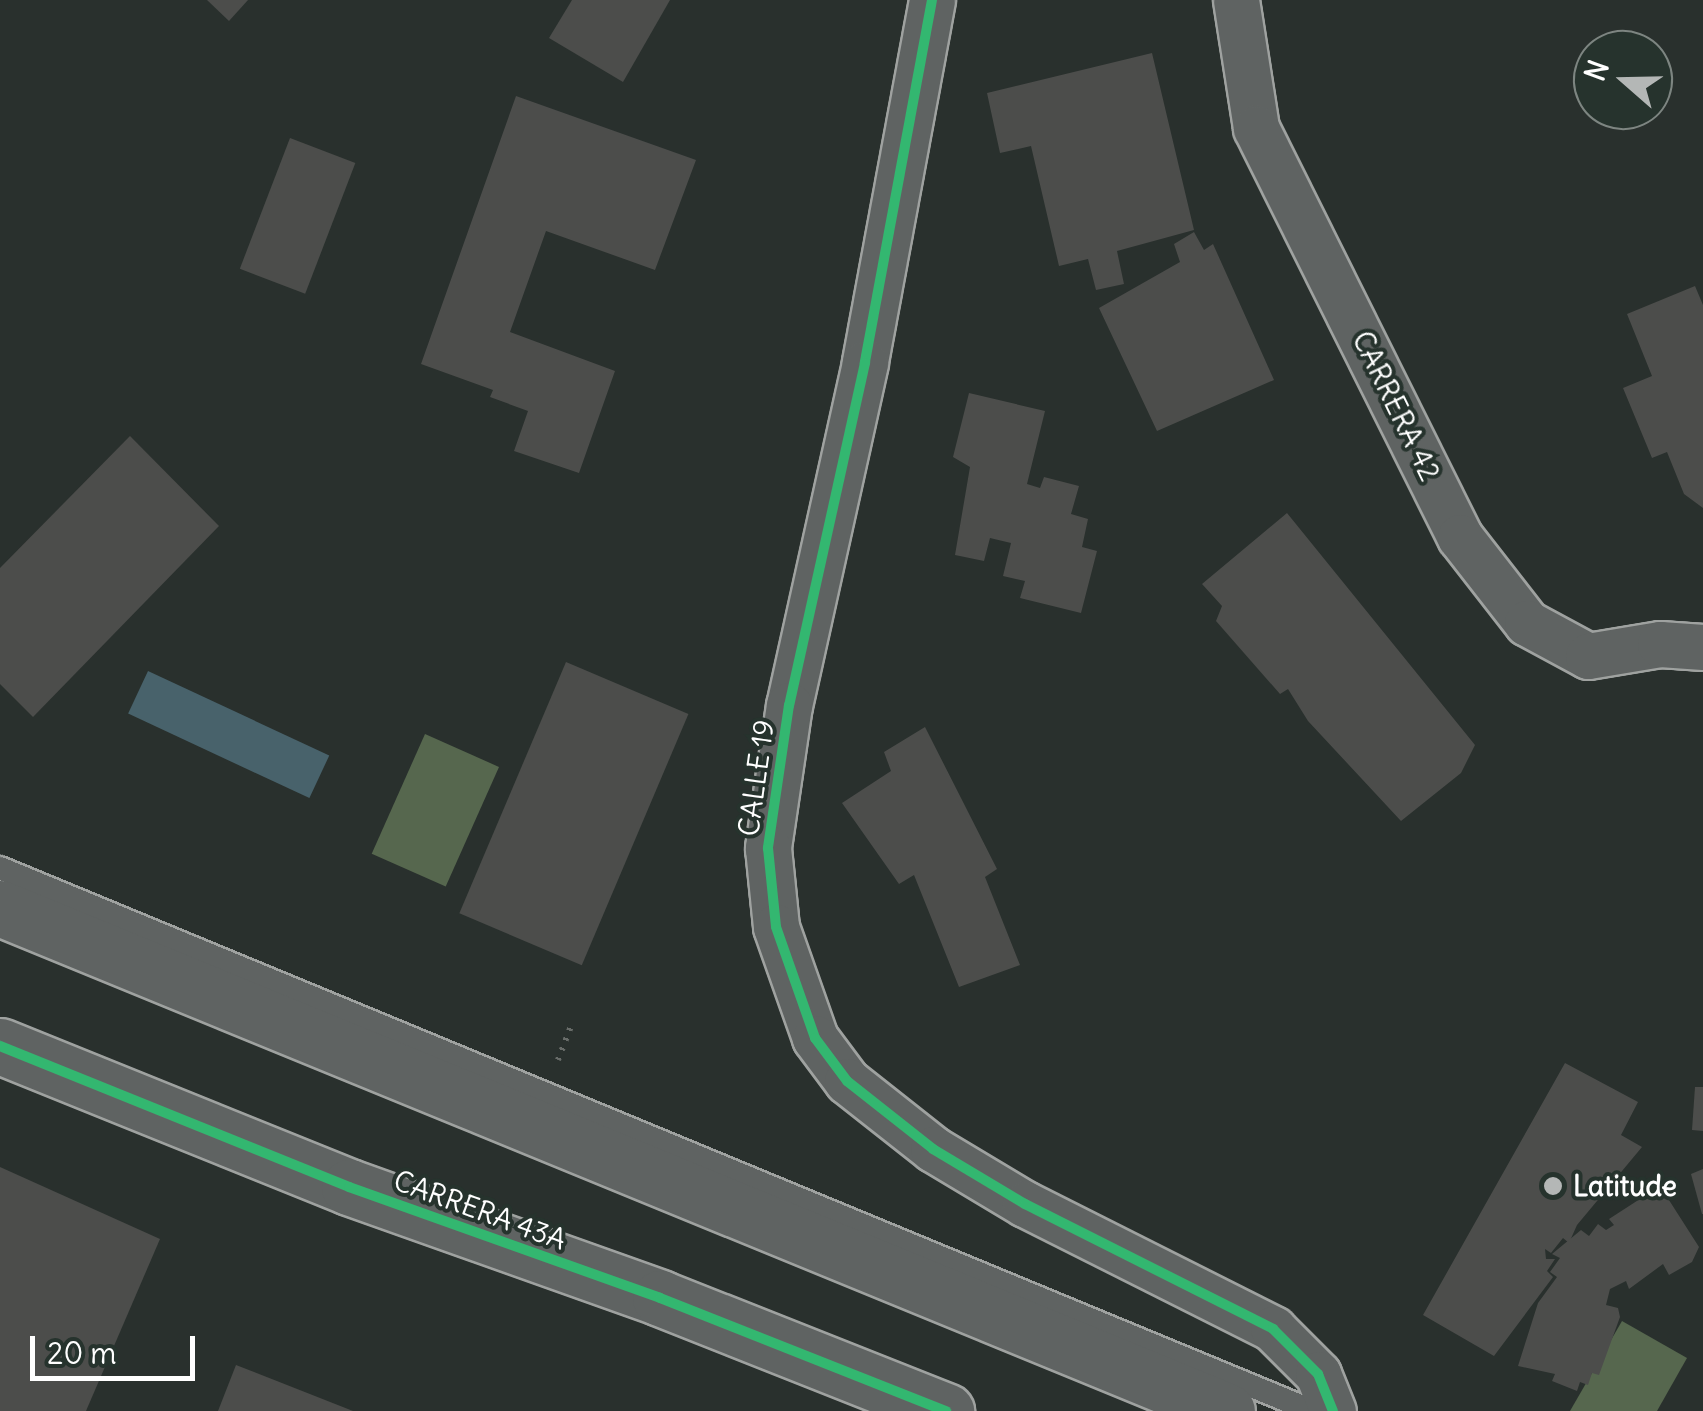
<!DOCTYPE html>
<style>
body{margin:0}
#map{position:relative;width:1703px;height:1411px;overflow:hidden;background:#29302d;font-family:Delius,sans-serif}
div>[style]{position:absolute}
.green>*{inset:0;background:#56674e;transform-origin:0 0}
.water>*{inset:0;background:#48626b;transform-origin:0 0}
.building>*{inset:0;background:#4c4d4b;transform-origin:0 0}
.path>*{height:6px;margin-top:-3px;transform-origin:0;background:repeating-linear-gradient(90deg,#686c69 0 2.5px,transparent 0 10.5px)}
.roads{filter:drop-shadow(2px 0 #9fa2a0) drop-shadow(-2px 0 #9fa2a0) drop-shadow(0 2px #9fa2a0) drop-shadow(0 -2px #9fa2a0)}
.service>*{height:22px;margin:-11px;padding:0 11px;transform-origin:11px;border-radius:11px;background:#5f6362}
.minor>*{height:45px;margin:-22.5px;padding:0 22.5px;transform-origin:22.5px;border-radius:22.5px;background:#5f6362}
.primary>*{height:55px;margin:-27.5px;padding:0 27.5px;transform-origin:27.5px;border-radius:27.5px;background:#5f6362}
.cycleway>*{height:10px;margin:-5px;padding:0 5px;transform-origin:5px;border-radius:5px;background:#33b770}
.dots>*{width:28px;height:28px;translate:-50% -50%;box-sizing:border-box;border:5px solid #26332d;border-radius:50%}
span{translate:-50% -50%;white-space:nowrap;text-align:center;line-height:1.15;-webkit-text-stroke:8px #26332d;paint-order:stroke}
.street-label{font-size:28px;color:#fff}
.poi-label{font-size:28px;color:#fff;font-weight:700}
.left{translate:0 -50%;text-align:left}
.north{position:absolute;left:1573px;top:30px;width:100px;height:100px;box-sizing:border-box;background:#26332d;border:2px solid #7d8581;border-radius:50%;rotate:290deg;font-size:28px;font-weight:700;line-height:40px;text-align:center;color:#fff}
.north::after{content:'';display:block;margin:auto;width:35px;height:45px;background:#b4b7b6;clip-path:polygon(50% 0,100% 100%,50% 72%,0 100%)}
.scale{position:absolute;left:30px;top:1336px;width:165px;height:45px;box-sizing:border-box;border:5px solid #fff;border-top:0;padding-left:12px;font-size:30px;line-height:35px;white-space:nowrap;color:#fff;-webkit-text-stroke:8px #26332d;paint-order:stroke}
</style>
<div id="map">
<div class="green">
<i style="left:425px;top:734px;width:81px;height:131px;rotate:24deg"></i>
<i style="clip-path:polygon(1622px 1321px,1687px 1358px,1657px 1411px,1570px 1411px)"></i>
</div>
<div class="water">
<i style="left:148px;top:671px;width:200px;height:47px;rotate:25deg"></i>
</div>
<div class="building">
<i style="clip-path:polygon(207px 0,248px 0,229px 21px)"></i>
<i style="clip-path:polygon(572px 0,670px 0,623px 82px,549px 38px)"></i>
<i style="clip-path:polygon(1152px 53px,1194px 230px,1117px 251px,1124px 284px,1096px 290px,1088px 259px,1059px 266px,1031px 146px,1000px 153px,987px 93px)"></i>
<i style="clip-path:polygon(516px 96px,696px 160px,655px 270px,546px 231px,510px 332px,615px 371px,579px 473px,514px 451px,528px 411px,490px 397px,493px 390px,421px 364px)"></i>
<i style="left:290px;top:138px;width:70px;height:140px;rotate:21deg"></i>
<i style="clip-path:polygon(1194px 232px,1204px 250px,1213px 244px,1274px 380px,1157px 431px,1099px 308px,1180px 262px,1174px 244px)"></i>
<i style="clip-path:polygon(1695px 286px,1703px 305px,1703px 508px,1684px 494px,1667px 452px,1652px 458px,1623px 388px,1652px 376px,1627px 314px)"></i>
<i style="clip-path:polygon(969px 393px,1045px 411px,1027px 484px,1040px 488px,1044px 477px,1079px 486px,1071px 514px,1088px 519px,1082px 547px,1097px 551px,1081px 613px,1020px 598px,1025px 581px,1003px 576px,1011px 543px,990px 538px,984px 561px,955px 555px,970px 467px,953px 457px)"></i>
<i style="clip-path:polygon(130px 436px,219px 526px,33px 717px,0 684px,0 568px)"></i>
<i style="clip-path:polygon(1287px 513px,1475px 745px,1461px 773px,1401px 821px,1308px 721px,1288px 689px,1280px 694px,1216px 621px,1222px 606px,1202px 584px)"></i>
<i style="left:566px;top:662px;width:133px;height:273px;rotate:23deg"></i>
<i style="clip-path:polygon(925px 727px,997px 869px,985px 877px,1020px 965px,959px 987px,914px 875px,899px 884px,842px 803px,891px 771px,884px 752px)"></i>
<i style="clip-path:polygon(1565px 1063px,1638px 1102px,1621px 1135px,1642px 1147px,1577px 1225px,1569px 1243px,1563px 1238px,1551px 1253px,1545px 1249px,1546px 1259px,1555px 1259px,1547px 1271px,1553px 1277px,1494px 1356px,1423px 1315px)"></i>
<i style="clip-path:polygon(1695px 1087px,1703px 1087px,1703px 1131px,1692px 1130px)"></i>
<i style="clip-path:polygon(0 1167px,160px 1239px,86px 1411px,0 1411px)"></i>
<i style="clip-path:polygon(1703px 1169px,1703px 1214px,1702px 1214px,1691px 1174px)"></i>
<i style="clip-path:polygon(1660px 1186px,1699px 1247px,1692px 1262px,1669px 1275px,1663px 1264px,1629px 1289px,1626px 1281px,1610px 1289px,1606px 1305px,1618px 1308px,1620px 1317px,1599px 1375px,1592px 1373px,1588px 1385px,1580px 1382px,1577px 1391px,1552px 1381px,1555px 1374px,1518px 1366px,1538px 1303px,1557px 1277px,1550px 1272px,1560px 1258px,1552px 1254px,1581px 1230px,1589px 1236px,1598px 1224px,1606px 1230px,1614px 1225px,1609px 1219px)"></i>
<i style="clip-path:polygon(236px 1365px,353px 1411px,218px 1411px)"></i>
</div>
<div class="path">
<i style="left:558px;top:1060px;width:39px;rotate:-69deg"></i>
</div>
<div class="roads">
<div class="service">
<i style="left:0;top:868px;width:1420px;rotate:22.48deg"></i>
</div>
<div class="minor">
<i style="left:932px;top:0;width:369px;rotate:100.5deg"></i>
<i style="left:865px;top:363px;width:350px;rotate:102.5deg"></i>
<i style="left:789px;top:705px;width:145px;rotate:98.4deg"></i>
<i style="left:768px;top:848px;width:79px;rotate:84.2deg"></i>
<i style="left:776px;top:927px;width:118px;rotate:70.6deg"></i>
<i style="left:815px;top:1038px;width:54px;rotate:53.3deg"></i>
<i style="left:847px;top:1081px;width:110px;rotate:38.3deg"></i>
<i style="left:933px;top:1149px;width:107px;rotate:30.9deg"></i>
<i style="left:1025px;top:1204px;width:278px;rotate:26.7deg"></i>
<i style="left:1273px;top:1329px;width:64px;rotate:45deg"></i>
<i style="left:1318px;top:1374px;width:40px;rotate:68deg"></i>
<i style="left:1236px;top:0;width:130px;rotate:81.1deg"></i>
<i style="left:1256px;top:128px;width:457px;rotate:63.5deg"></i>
<i style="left:1460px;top:537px;width:109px;rotate:52.1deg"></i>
<i style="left:1527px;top:623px;width:69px;rotate:28.4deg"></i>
<i style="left:1588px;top:656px;width:73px;rotate:-9.5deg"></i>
<i style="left:1660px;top:644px;width:43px;rotate:4deg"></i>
</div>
<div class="primary">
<i style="left:0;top:908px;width:1326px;rotate:22.29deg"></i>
<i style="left:0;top:1046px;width:376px;rotate:22deg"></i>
<i style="left:349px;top:1187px;width:330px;rotate:19.6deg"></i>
<i style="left:660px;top:1298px;width:308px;rotate:21.6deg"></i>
</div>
</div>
<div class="cycleway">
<i style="left:932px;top:0;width:369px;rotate:100.5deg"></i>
<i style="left:865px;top:363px;width:350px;rotate:102.5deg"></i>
<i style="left:789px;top:705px;width:145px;rotate:98.4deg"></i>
<i style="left:768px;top:848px;width:79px;rotate:84.2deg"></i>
<i style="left:776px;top:927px;width:118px;rotate:70.6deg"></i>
<i style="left:815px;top:1038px;width:54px;rotate:53.3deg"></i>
<i style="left:847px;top:1081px;width:110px;rotate:38.3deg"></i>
<i style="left:933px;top:1149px;width:107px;rotate:30.9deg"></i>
<i style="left:1025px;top:1204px;width:278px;rotate:26.7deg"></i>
<i style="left:1273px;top:1329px;width:64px;rotate:45deg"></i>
<i style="left:1318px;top:1374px;width:40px;rotate:68deg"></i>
<i style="left:0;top:1046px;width:376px;rotate:22deg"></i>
<i style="left:349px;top:1187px;width:330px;rotate:19.6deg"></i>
<i style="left:660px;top:1298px;width:308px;rotate:21.6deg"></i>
</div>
<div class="dots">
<i style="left:1553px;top:1186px;background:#b4b7b6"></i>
</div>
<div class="street-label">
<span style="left:1396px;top:406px;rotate:64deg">CARRERA 42</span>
<span style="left:756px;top:778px;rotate:-82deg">CALLE 19</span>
<span style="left:480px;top:1210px;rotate:20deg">CARRERA 43A</span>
</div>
<div class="poi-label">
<span class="left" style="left:1573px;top:1186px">Latitude</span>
</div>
<div class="north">N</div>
<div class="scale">20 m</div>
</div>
